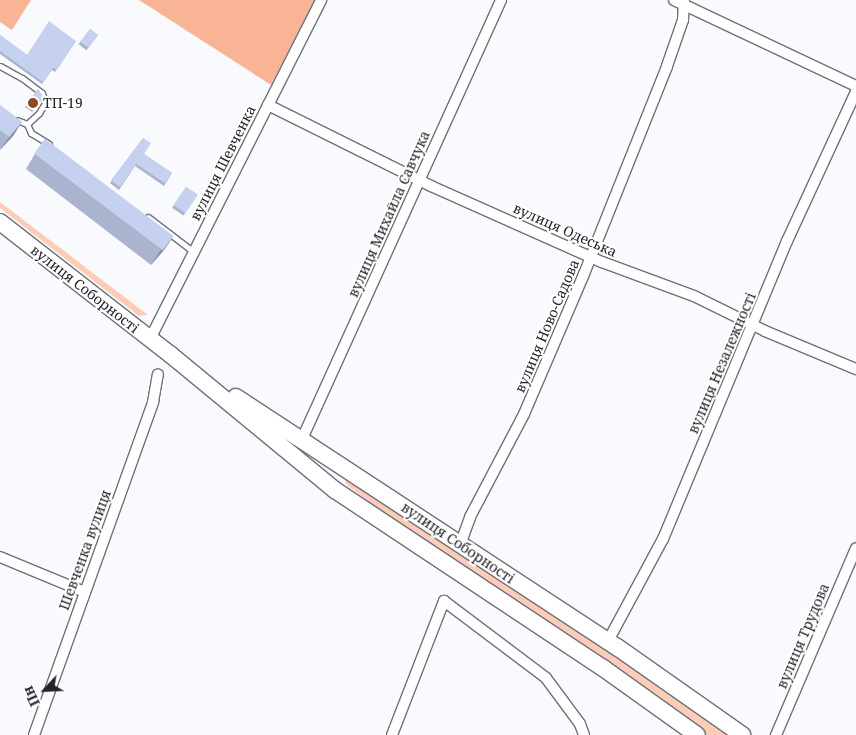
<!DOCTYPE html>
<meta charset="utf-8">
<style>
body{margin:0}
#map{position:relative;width:856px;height:735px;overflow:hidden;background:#f9fafd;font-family:"Noto Serif",serif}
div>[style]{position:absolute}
.green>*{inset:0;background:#fdccb6}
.forest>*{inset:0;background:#f8b495}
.roads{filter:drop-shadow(1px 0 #6d717d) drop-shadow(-1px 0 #6d717d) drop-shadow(0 1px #6d717d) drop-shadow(0 -1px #6d717d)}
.service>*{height:5px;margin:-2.5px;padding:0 2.5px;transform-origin:2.5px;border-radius:2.5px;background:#fff}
.minor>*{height:10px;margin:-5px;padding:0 5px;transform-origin:5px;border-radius:5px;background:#fff}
.primary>*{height:16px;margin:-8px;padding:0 8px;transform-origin:8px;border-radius:8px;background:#fff}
.wall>*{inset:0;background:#aab4ce;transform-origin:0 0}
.shaded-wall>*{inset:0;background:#8b92a8}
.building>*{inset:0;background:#c6d1f0;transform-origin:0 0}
.dots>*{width:14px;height:14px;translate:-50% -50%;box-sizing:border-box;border:2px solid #fff;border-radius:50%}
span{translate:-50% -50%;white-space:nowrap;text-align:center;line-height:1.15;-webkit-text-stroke:4px #fff;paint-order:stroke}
.poi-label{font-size:14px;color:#222429}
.left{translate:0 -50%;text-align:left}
.street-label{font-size:14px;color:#222429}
.north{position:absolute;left:20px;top:665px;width:50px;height:50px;-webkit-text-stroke:4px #fff;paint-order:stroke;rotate:245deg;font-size:14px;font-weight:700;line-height:20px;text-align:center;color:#222429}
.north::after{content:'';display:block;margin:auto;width:18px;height:22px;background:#222429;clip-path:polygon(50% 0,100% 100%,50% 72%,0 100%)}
</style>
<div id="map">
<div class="green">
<i style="clip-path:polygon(0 202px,148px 315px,139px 316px,0 208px)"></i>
<i style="clip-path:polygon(347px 477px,613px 651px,732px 735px,707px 735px,605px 662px,450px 561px,348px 486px,345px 482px)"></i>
</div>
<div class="forest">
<i style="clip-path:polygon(0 0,31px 0,12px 30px,0 22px)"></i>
<i style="clip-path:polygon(139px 0,315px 0,271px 85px)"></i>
</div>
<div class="roads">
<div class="service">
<i style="left:0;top:66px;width:25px;rotate:29deg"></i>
<i style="left:22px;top:78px;width:25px;rotate:37deg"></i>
<i style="left:42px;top:93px;width:10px;rotate:73deg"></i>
<i style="left:45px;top:103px;width:12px;rotate:121deg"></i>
<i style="left:39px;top:113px;width:16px;rotate:137deg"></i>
<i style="left:17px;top:120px;width:11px;rotate:22deg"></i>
<i style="left:27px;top:124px;width:10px;rotate:66deg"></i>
<i style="left:31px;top:133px;width:21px;rotate:31deg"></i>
<i style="left:148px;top:217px;width:58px;rotate:37.3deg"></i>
</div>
<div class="minor">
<i style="left:674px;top:0;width:201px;rotate:25.3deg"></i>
<i style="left:268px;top:105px;width:182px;rotate:26.4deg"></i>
<i style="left:431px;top:186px;width:187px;rotate:24deg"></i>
<i style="left:602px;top:262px;width:98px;rotate:20.3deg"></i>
<i style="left:694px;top:296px;width:79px;rotate:26.2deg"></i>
<i style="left:765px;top:331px;width:99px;rotate:22.7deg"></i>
<i style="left:150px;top:339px;width:380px;rotate:-63.2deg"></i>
<i style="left:302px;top:439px;width:482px;rotate:-65.6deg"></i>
<i style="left:460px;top:545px;width:30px;rotate:-70deg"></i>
<i style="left:470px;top:517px;width:116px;rotate:-62.3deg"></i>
<i style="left:524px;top:414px;width:152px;rotate:-66.8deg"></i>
<i style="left:584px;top:274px;width:224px;rotate:-68.2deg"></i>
<i style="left:667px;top:66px;width:49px;rotate:-70.8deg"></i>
<i style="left:683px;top:20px;width:20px;rotate:-87deg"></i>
<i style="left:0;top:557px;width:92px;rotate:22.4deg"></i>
<i style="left:608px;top:641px;width:116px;rotate:-61.7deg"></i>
<i style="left:663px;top:539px;width:323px;rotate:-67.4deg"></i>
<i style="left:787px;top:241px;width:164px;rotate:-65.2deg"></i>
<i style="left:34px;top:735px;width:354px;rotate:-70.3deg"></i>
<i style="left:153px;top:402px;width:28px;rotate:-80deg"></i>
<i style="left:392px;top:735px;width:144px;rotate:-68.8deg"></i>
<i style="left:444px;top:601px;width:128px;rotate:37deg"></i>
<i style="left:546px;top:678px;width:57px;rotate:53.5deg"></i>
<i style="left:580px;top:724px;width:12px;rotate:70deg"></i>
<i style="left:776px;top:735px;width:203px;rotate:-66.8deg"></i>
</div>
<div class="primary">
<i style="left:0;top:222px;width:217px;rotate:37.9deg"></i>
<i style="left:171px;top:355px;width:212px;rotate:39.5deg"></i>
<i style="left:335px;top:490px;width:322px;rotate:33.6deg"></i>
<i style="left:603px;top:668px;width:115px;rotate:35.5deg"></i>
<i style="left:236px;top:397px;width:456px;rotate:33.3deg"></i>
<i style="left:617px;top:647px;width:153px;rotate:35.1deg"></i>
</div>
</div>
<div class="wall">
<i style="left:90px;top:29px;width:10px;height:19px;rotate:37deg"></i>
<i style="clip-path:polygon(0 35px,27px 55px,76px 41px,55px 72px,52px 70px,42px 84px,0 54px)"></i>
<i style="clip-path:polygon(38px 89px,43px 97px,32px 112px,25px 107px)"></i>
<i style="clip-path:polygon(0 105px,22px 122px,13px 136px,0 150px)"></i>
<i style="clip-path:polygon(143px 138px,144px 154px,172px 173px,164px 186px,135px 166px,119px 190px,110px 183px)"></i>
<i style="clip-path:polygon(45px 139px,173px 237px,164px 250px,151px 265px,26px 169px,36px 152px)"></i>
<i style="left:186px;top:187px;width:14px;height:25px;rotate:34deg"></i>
</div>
<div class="shaded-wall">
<i style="clip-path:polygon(22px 122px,13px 136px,0 150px,9px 137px)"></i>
<i style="clip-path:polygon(173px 237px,164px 250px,151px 265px,160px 251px)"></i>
</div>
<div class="building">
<i style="clip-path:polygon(49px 21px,76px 41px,57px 70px,53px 68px,43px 82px,0 51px,0 35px,27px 55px)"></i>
<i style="left:90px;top:29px;width:10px;height:16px;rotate:37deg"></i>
<i style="clip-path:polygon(38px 89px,43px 97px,35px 108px,28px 102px)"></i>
<i style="clip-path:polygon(0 105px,22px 122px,9px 137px,0 130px)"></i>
<i style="clip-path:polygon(143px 138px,151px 143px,144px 154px,172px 173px,165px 183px,136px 164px,120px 187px,111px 180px)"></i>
<i style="left:45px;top:139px;width:161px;height:18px;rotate:37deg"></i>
<i style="left:186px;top:187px;width:14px;height:22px;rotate:34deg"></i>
</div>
<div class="dots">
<i style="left:33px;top:103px;background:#8e4723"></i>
</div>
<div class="poi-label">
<span class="left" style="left:43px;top:103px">ТП-19</span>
</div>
<div class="street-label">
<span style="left:223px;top:163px;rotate:-63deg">вулиця Шевченка</span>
<span style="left:389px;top:214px;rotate:-66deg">вулиця Михайла Савчука</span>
<span style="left:565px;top:230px;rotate:24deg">вулиця Одеська</span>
<span style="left:85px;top:289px;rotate:38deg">вулиця Соборності</span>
<span style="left:547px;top:326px;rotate:-67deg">вулиця Ново-Садова</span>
<span style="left:722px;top:363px;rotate:-67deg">вулиця Незалежності</span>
<span style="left:458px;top:543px;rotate:34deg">вулиця Соборності</span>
<span style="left:85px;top:550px;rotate:-70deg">Шевченка вулиця</span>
<span style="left:803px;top:636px;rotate:-67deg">вулиця Трудова</span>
</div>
<div class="north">Пн</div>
</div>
